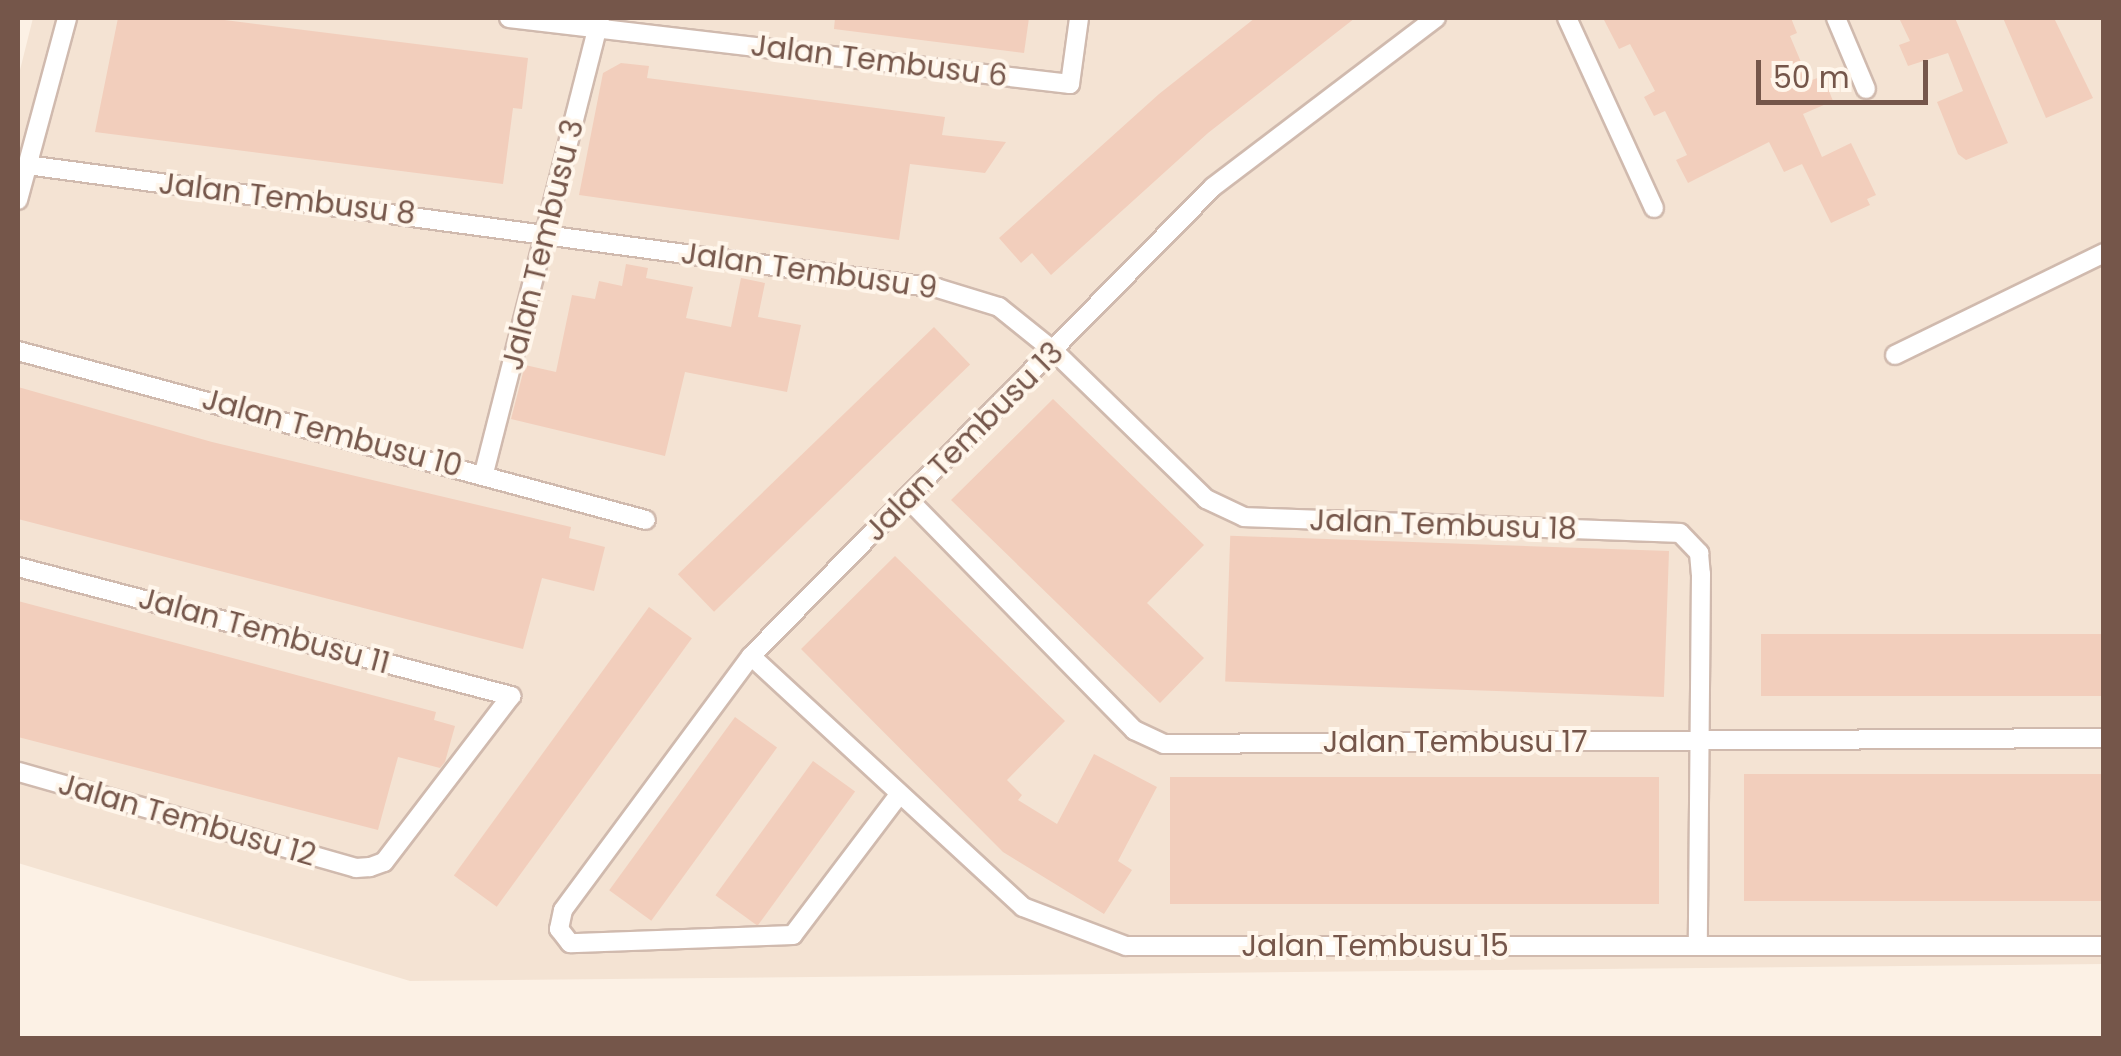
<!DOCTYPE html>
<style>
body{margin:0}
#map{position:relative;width:2121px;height:1056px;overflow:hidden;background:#fcf1e5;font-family:Poppins,sans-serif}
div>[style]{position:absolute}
.residential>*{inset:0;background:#f4e3d3}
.building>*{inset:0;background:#f2cebc;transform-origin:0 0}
.roads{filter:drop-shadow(2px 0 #d0baae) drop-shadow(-2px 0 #d0baae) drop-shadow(0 2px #d0baae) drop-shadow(0 -2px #d0baae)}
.minor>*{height:18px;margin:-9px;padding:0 9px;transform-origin:9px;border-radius:9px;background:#fff}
span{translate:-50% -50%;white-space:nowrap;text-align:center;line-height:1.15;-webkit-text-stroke:8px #fff6eb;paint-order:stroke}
.street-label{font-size:30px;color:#75564a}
.frame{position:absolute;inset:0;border:20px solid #75564a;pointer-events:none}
.scale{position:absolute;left:1756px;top:60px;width:172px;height:45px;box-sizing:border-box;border:5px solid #75564a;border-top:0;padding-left:12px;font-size:30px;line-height:35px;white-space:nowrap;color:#75564a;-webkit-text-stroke:8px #fff6eb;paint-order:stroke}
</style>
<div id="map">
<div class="residential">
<i style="clip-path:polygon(33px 18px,2103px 18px,2103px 964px,410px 981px,18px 863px,18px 78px)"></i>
</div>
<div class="building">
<i style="clip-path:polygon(118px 18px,209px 18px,528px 58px,522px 109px,513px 108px,503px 184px,95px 132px)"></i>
<i style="clip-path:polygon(835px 18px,1029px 18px,1024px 53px,834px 29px)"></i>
<i style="clip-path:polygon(1255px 18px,1355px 18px,1208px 133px,1051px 275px,1032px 253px,1021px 263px,999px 238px,1159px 94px)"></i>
<i style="clip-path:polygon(1603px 18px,1791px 18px,1797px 33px,1790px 36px,1809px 81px,1823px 76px,1833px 101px,1803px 114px,1822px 157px,1851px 143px,1876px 195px,1867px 199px,1870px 205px,1831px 223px,1802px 164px,1784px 172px,1769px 142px,1688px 183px,1676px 160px,1687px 155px,1665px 111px,1654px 116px,1644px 97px,1655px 91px,1630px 44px,1619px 49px)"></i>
<i style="clip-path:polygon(1899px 18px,1955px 18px,2008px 143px,1966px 160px,1958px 154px,1937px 102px,1963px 91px,1948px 53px,1908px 66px,1899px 45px,1910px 41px)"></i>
<i style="clip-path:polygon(2003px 18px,2054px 18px,2093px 98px,2046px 118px)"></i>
<i style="clip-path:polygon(621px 63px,649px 66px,647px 78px,945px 117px,942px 135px,1006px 142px,985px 173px,910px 164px,899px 240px,579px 195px,603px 73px)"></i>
<i style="clip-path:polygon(626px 264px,648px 268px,646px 278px,693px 287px,686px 318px,731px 327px,741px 278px,765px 283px,758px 317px,801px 325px,787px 392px,685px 372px,665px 456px,511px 419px,525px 365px,556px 372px,572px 295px,595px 299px,599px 281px,622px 286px)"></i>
<i style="left:934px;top:327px;width:52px;height:356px;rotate:46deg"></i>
<i style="clip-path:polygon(18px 387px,212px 442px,571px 527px,569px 538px,605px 547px,594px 591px,542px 578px,523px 649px,18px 519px)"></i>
<i style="clip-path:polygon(1053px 399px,1204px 545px,1147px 603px,1204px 658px,1160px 703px,951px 500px)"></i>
<i style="left:1669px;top:551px;width:146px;height:439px;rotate:92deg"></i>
<i style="clip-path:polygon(895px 556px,1065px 721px,1007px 780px,1022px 795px,1018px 800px,1057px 824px,1094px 754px,1157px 787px,1118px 861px,1132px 870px,1104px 914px,1003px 852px,801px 649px)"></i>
<i style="clip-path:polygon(18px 601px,436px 712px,434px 720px,455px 726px,445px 762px,440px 768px,398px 757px,378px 830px,18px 737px)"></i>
<i style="left:649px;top:607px;width:53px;height:332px;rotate:36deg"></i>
<i style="left:2104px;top:634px;width:62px;height:343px;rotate:90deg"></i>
<i style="left:735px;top:717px;width:52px;height:214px;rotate:36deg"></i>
<i style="left:813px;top:761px;width:52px;height:166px;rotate:36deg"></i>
<i style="left:1744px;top:774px;width:360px;height:127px"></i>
<i style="left:1659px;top:777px;width:127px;height:489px;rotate:90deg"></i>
</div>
<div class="roads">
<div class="minor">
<i style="left:509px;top:18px;width:565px;rotate:6.71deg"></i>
<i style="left:1070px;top:84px;width:67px;rotate:-82.2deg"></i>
<i style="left:1567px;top:18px;width:209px;rotate:65.4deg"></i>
<i style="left:1836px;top:18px;width:77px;rotate:67.1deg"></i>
<i style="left:27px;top:165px;width:918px;rotate:7.7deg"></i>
<i style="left:937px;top:288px;width:65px;rotate:17deg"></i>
<i style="left:999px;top:307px;width:72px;rotate:38.8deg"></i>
<i style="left:1055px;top:352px;width:211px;rotate:44.2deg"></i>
<i style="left:1206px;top:499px;width:42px;rotate:25.3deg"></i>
<i style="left:1244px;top:517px;width:436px;rotate:2.1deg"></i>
<i style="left:1680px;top:533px;width:28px;rotate:46deg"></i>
<i style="left:1699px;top:553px;width:21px;rotate:85deg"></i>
<i style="left:1701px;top:574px;width:372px;rotate:90.5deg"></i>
<i style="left:18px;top:200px;width:188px;rotate:-74.9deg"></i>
<i style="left:18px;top:351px;width:650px;rotate:15.06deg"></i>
<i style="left:1895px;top:355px;width:233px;rotate:-26deg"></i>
<i style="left:484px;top:473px;width:470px;rotate:-75.7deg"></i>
<i style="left:907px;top:498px;width:325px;rotate:45.6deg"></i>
<i style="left:1134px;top:730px;width:33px;rotate:25deg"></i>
<i style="left:1164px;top:744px;width:940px;rotate:-0.37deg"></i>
<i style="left:18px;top:567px;width:510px;rotate:14.66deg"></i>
<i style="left:511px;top:696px;width:209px;rotate:127.4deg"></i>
<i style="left:384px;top:862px;width:15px;rotate:160deg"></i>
<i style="left:370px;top:867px;width:14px;rotate:176deg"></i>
<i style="left:356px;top:868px;width:351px;rotate:-164.1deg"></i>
<i style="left:751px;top:656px;width:370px;rotate:42.7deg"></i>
<i style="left:1023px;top:907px;width:110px;rotate:20.7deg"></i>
<i style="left:1126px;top:946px;width:978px"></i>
<i style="left:898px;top:796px;width:174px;rotate:127.1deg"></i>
<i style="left:793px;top:935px;width:223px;rotate:177.9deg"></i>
<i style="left:570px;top:943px;width:18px;rotate:-128deg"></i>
<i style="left:559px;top:929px;width:19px;rotate:-78deg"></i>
<i style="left:563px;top:910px;width:316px;rotate:-53.5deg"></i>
<i style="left:751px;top:656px;width:658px;rotate:-45.43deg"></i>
<i style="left:1213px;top:187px;width:280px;rotate:-37.2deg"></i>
</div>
</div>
<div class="street-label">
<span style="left:879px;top:61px;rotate:7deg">Jalan Tembusu 6</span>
<span style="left:287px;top:199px;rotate:7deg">Jalan Tembusu 8</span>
<span style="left:543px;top:245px;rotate:-76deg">Jalan Tembusu 3</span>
<span style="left:809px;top:271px;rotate:8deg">Jalan Tembusu 9</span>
<span style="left:332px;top:433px;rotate:15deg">Jalan Tembusu 10</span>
<span style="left:964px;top:442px;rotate:-45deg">Jalan Tembusu 13</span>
<span style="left:1443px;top:525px;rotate:2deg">Jalan Tembusu 18</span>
<span style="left:264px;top:631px;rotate:15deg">Jalan Tembusu 11</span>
<span style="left:1455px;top:742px">Jalan Tembusu 17</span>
<span style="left:187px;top:820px;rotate:16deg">Jalan Tembusu 12</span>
<span style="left:1375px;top:946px">Jalan Tembusu 15</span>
</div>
<div class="frame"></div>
<div class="scale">50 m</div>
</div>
